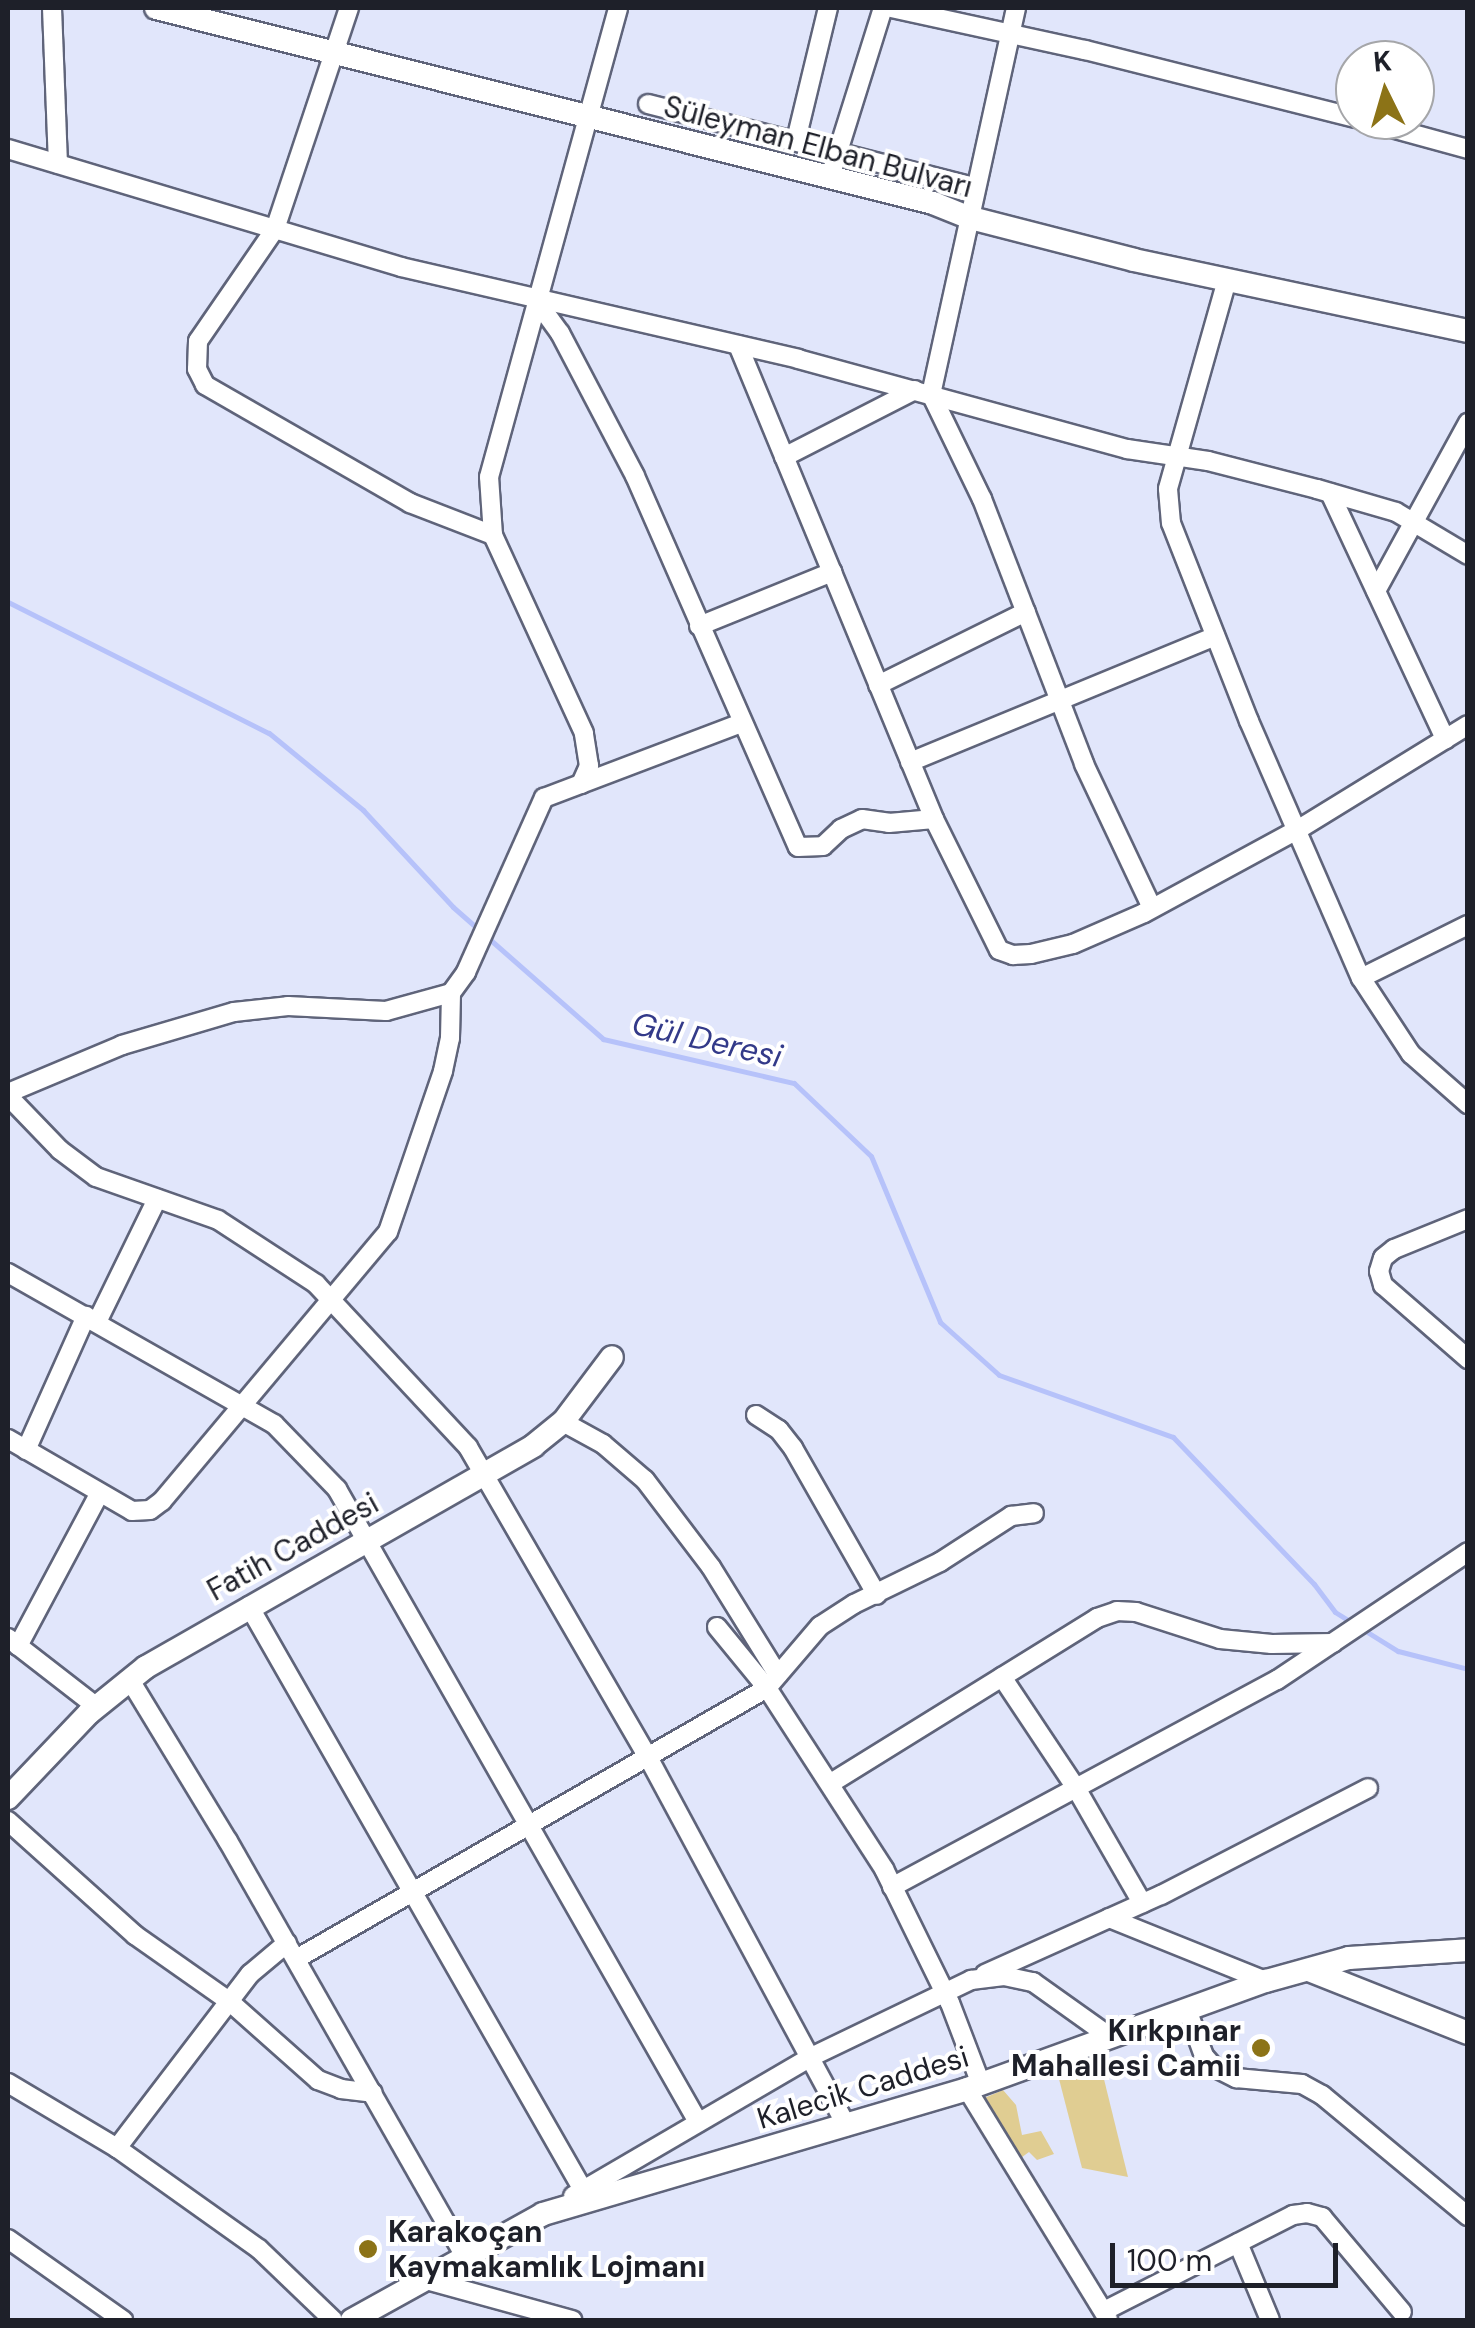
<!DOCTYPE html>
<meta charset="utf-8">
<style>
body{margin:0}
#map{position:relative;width:1475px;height:2328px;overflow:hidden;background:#e1e6fb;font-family:"DM Sans",sans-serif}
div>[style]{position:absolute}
.green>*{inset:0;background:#e0cd92}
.stream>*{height:5px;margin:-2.5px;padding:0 2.5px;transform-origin:2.5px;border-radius:2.5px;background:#b6c2fa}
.roads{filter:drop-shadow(2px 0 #5f647a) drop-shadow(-2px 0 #5f647a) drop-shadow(0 2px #5f647a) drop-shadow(0 -2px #5f647a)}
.minor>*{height:18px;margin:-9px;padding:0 9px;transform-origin:9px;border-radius:9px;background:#fff}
.tertiary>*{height:22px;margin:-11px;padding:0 11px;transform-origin:11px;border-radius:11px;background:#fff}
.dots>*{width:28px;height:28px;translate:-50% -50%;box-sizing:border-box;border:5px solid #fff;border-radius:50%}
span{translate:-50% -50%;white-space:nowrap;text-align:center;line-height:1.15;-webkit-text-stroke:8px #fff;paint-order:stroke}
.street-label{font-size:30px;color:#1e2029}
.poi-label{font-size:30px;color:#1e2029;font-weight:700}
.right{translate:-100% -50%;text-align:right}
.left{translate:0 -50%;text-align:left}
.water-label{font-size:32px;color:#333a89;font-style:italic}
.frame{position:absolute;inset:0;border:10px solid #1e2029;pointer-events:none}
.north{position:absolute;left:1335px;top:40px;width:100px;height:100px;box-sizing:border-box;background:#fff;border:2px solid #a5a6a9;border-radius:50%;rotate:355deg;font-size:28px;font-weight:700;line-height:40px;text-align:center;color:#1e2029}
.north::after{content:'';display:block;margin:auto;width:35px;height:45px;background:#8c7317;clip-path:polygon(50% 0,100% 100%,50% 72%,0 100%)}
.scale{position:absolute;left:1110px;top:2243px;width:228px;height:45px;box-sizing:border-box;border:5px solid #1e2029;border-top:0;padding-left:12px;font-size:30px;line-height:35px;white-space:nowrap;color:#1e2029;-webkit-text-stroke:8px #fff;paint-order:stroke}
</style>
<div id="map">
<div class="green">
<i style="clip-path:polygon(1101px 2067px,1128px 2177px,1082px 2168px,1059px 2079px)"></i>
<i style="clip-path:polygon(1003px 2090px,1016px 2105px,1022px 2135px,1041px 2131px,1054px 2154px,1037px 2160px,1029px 2152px,1018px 2160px,982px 2099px)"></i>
</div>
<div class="stream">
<i style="left:8px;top:602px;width:292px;rotate:26.7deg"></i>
<i style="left:269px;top:733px;width:122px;rotate:39.3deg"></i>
<i style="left:363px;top:810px;width:132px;rotate:47.1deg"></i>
<i style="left:453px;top:907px;width:200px;rotate:41.3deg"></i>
<i style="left:603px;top:1039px;width:196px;rotate:13deg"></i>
<i style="left:794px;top:1083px;width:106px;rotate:43.5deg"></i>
<i style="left:871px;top:1156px;width:180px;rotate:67.4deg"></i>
<i style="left:940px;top:1322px;width:79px;rotate:41.9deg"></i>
<i style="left:999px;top:1375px;width:185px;rotate:19.6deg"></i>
<i style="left:1173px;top:1437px;width:204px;rotate:46.2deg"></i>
<i style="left:1314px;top:1584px;width:35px;rotate:53deg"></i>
<i style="left:1335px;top:1612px;width:22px;rotate:32deg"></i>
<i style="left:1364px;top:1630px;width:40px;rotate:32deg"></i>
<i style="left:1398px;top:1651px;width:72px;rotate:14.4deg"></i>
</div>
<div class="roads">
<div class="minor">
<i style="left:52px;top:8px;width:156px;rotate:87.8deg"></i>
<i style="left:349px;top:8px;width:233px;rotate:108.5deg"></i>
<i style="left:275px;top:229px;width:136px;rotate:124.5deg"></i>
<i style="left:198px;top:341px;width:28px;rotate:92deg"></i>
<i style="left:197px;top:369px;width:18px;rotate:63deg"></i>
<i style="left:205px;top:385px;width:237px;rotate:29.9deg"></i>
<i style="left:410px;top:503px;width:89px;rotate:21.1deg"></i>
<i style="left:892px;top:8px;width:198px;rotate:12.3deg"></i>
<i style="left:1085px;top:50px;width:278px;rotate:14.1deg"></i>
<i style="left:1016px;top:8px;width:395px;rotate:102.4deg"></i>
<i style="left:931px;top:394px;width:117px;rotate:64.1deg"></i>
<i style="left:982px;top:499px;width:284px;rotate:68.9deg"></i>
<i style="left:1084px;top:764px;width:159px;rotate:64.7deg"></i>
<i style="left:648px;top:104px;width:336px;rotate:14.3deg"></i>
<i style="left:1362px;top:120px;width:110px;rotate:15.3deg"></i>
<i style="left:796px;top:140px;width:136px;rotate:-76.4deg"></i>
<i style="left:8px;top:149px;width:410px;rotate:16.7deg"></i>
<i style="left:401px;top:267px;width:408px;rotate:13deg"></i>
<i style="left:798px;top:359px;width:341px;rotate:15.3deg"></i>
<i style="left:1127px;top:449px;width:82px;rotate:8.4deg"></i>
<i style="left:1208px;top:461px;width:113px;rotate:14.4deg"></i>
<i style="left:1317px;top:489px;width:82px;rotate:16.2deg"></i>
<i style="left:1396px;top:512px;width:84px;rotate:30.8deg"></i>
<i style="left:830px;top:177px;width:177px;rotate:-72.6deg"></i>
<i style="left:1227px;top:280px;width:217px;rotate:105.8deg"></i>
<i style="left:1168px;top:489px;width:34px;rotate:85deg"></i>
<i style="left:1171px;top:523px;width:213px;rotate:68.5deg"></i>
<i style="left:1249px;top:721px;width:280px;rotate:66.5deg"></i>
<i style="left:1361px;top:978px;width:91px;rotate:56.7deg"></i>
<i style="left:1411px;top:1054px;width:76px;rotate:41.3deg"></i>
<i style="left:536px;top:300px;width:41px;rotate:54deg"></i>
<i style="left:560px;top:333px;width:161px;rotate:62.3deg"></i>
<i style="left:635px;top:476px;width:405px;rotate:66.3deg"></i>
<i style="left:798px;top:847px;width:25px;rotate:-2deg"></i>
<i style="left:823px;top:846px;width:25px;rotate:-43deg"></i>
<i style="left:841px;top:829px;width:23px;rotate:-25deg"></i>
<i style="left:862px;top:819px;width:27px;rotate:8deg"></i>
<i style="left:889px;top:823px;width:45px;rotate:-5.1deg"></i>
<i style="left:738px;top:345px;width:513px;rotate:67.53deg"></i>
<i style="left:934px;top:819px;width:146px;rotate:63.6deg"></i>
<i style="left:999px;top:950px;width:15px;rotate:20deg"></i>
<i style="left:1013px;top:955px;width:18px;rotate:-3deg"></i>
<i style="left:1031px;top:954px;width:43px;rotate:-13.4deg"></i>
<i style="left:1073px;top:944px;width:77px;rotate:-23.6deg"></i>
<i style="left:1144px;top:913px;width:176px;rotate:-28.5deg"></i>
<i style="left:1299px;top:829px;width:198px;rotate:-31.6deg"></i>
<i style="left:784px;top:457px;width:147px;rotate:-27.1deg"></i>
<i style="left:1330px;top:493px;width:272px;rotate:64.9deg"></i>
<i style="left:1376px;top:591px;width:192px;rotate:-61.3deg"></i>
<i style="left:699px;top:626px;width:144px;rotate:-22.1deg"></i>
<i style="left:878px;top:685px;width:165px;rotate:-26.3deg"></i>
<i style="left:910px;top:762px;width:330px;rotate:-22.4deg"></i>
<i style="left:581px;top:784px;width:20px;rotate:-66deg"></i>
<i style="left:589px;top:766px;width:33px;rotate:-99deg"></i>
<i style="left:584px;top:733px;width:218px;rotate:-114.7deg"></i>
<i style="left:493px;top:535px;width:58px;rotate:-93.9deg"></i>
<i style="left:489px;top:477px;width:486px;rotate:-74.6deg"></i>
<i style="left:1361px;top:978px;width:119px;rotate:-26.4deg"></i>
<i style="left:8px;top:1093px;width:124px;rotate:-22.8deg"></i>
<i style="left:122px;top:1045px;width:117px;rotate:-16.4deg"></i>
<i style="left:234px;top:1012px;width:54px;rotate:-6.3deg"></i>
<i style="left:288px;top:1006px;width:98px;rotate:2.9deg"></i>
<i style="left:386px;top:1011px;width:67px;rotate:-15.5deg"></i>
<i style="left:451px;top:993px;width:26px;rotate:-54deg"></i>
<i style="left:466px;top:972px;width:191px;rotate:-65.9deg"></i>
<i style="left:544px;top:798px;width:211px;rotate:-20.8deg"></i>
<i style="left:8px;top:1096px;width:75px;rotate:46.1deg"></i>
<i style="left:60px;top:1150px;width:45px;rotate:36.9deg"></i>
<i style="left:96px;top:1177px;width:129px;rotate:19.4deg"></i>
<i style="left:218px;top:1220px;width:117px;rotate:33.1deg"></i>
<i style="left:316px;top:1284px;width:223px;rotate:47deg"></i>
<i style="left:468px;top:1447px;width:361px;rotate:59.9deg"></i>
<i style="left:649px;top:1759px;width:417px;rotate:61.7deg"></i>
<i style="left:1468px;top:1219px;width:80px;rotate:157.9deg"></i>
<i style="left:1394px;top:1249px;width:14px;rotate:141deg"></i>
<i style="left:1383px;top:1258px;width:14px;rotate:107deg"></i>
<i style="left:1379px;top:1271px;width:15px;rotate:74deg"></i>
<i style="left:1383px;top:1285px;width:113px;rotate:41deg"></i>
<i style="left:8px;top:1273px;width:306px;rotate:29.6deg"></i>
<i style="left:274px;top:1424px;width:91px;rotate:45.9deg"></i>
<i style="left:337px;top:1489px;width:729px;rotate:60.3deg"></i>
<i style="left:97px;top:1322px;width:137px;rotate:-64deg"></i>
<i style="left:756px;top:1415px;width:27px;rotate:33deg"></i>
<i style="left:779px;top:1430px;width:23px;rotate:52deg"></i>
<i style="left:793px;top:1448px;width:169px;rotate:60.3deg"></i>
<i style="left:563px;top:1422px;width:46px;rotate:28.8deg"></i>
<i style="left:603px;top:1444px;width:55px;rotate:40.6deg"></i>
<i style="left:645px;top:1480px;width:109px;rotate:52.8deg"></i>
<i style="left:711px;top:1567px;width:127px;rotate:58.2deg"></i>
<i style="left:8px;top:1439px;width:143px;rotate:30.1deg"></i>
<i style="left:132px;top:1511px;width:18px;rotate:-3deg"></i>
<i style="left:150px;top:1510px;width:15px;rotate:-37deg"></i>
<i style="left:162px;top:1501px;width:351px;rotate:-50deg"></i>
<i style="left:388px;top:1232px;width:170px;rotate:-71.1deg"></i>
<i style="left:443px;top:1071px;width:34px;rotate:-78deg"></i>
<i style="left:450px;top:1038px;width:45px;rotate:-88.7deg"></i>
<i style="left:26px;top:1450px;width:147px;rotate:-65.9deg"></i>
<i style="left:249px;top:1606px;width:673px;rotate:60.23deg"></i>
<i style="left:717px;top:1627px;width:79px;rotate:50.7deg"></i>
<i style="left:767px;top:1688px;width:216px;rotate:57.1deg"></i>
<i style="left:884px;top:1869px;width:149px;rotate:63.8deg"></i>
<i style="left:950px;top:2003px;width:87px;rotate:69.1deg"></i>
<i style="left:8px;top:1638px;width:113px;rotate:37.8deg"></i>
<i style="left:18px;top:1646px;width:172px;rotate:-61.9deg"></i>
<i style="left:1002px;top:1677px;width:133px;rotate:56.3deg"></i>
<i style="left:1076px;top:1788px;width:133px;rotate:60.1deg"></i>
<i style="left:130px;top:1680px;width:188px;rotate:58.7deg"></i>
<i style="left:228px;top:1841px;width:477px;rotate:60.3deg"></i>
<i style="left:831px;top:1783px;width:313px;rotate:-31.8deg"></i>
<i style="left:1097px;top:1618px;width:21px;rotate:-19deg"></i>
<i style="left:1117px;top:1611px;width:19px;rotate:3deg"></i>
<i style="left:1136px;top:1612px;width:88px;rotate:17.8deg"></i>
<i style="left:1220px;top:1639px;width:52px;rotate:5.5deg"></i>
<i style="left:1272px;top:1644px;width:61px;rotate:-0.9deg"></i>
<i style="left:8px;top:1821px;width:171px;rotate:41.9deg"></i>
<i style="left:135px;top:1935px;width:115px;rotate:35.1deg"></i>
<i style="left:229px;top:2001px;width:119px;rotate:41.6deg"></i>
<i style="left:318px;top:2080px;width:25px;rotate:21deg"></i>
<i style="left:341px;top:2089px;width:32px;rotate:7deg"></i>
<i style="left:892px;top:1887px;width:437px;rotate:-28.3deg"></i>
<i style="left:1277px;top:1680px;width:230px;rotate:-33.8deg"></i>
<i style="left:1109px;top:1918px;width:169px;rotate:21.9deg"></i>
<i style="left:287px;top:1943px;width:48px;rotate:140deg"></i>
<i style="left:250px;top:1974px;width:219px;rotate:127.4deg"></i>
<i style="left:117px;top:2148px;width:174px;rotate:35.4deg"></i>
<i style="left:259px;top:2249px;width:103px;rotate:43.8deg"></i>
<i style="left:296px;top:1959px;width:543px;rotate:-29.91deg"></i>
<i style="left:767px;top:1688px;width:82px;rotate:-49.5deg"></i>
<i style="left:820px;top:1626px;width:40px;rotate:-32.9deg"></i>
<i style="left:854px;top:1604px;width:96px;rotate:-26deg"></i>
<i style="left:940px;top:1562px;width:85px;rotate:-32.9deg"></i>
<i style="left:1011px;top:1516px;width:23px;rotate:-7deg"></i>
<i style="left:985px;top:1974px;width:193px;rotate:-24.2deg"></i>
<i style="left:1161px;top:1895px;width:233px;rotate:-27.3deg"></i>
<i style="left:1188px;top:2012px;width:47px;rotate:70deg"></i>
<i style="left:1204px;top:2056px;width:15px;rotate:48deg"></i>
<i style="left:1214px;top:2067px;width:25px;rotate:27deg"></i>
<i style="left:1236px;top:2078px;width:66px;rotate:5.2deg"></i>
<i style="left:1302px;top:2084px;width:23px;rotate:29deg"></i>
<i style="left:1322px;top:2095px;width:190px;rotate:39.7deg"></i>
<i style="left:8px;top:2083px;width:127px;rotate:30.8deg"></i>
<i style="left:967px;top:2089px;width:270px;rotate:58.5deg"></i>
<i style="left:573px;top:2196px;width:276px;rotate:-30.3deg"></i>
<i style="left:811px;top:2057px;width:178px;rotate:-25.7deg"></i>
<i style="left:971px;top:1980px;width:33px;rotate:-7deg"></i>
<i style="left:1004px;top:1976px;width:30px;rotate:12deg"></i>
<i style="left:1033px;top:1982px;width:95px;rotate:35.5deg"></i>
<i style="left:8px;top:2239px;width:141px;rotate:35.2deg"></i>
<i style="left:1238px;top:2243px;width:83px;rotate:67.4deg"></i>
<i style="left:423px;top:2279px;width:155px;rotate:15.4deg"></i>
<i style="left:1104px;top:2311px;width:212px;rotate:-26.9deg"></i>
<i style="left:1293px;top:2215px;width:14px;rotate:-8deg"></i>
<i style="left:1307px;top:2213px;width:16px;rotate:15deg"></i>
<i style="left:1322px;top:2217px;width:124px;rotate:49.9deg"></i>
</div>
<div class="tertiary">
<i style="left:156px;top:8px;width:801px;rotate:14.09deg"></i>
<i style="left:933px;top:203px;width:37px;rotate:22deg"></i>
<i style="left:967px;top:217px;width:172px;rotate:14.4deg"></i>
<i style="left:1134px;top:260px;width:341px;rotate:12deg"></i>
<i style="left:8px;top:1798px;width:117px;rotate:-46.4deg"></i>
<i style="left:89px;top:1713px;width:73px;rotate:-38.9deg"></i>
<i style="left:146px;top:1667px;width:446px;rotate:-29.7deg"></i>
<i style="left:533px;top:1446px;width:38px;rotate:-39deg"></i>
<i style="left:563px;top:1422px;width:81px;rotate:-53deg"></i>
<i style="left:1309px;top:1970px;width:171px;rotate:21.6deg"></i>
<i style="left:352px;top:2320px;width:218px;rotate:-29deg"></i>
<i style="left:543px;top:2214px;width:442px;rotate:-16.4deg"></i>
<i style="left:967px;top:2089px;width:318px;rotate:-19.9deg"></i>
<i style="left:1266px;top:1981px;width:86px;rotate:-15.5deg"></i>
<i style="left:1349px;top:1958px;width:119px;rotate:-3.8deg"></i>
</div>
</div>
<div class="dots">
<i style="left:1261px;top:2048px;background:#8c7317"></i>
<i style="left:368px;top:2249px;background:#8c7317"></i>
</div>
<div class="street-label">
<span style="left:818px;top:147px;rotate:15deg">Süleyman Elban Bulvarı</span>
<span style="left:293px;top:1547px;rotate:-29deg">Fatih Caddesi</span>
<span style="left:863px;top:2088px;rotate:-17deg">Kalecik Caddesi</span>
</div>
<div class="poi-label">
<span class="right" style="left:1241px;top:2048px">Kırkpınar<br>Mahallesi Camii</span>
<span class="left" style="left:388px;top:2249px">Karakoçan<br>Kaymakamlık Lojmanı</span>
</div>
<div class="water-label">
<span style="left:707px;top:1040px;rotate:13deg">Gül Deresi</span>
</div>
<div class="frame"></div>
<div class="north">K</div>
<div class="scale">100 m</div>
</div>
